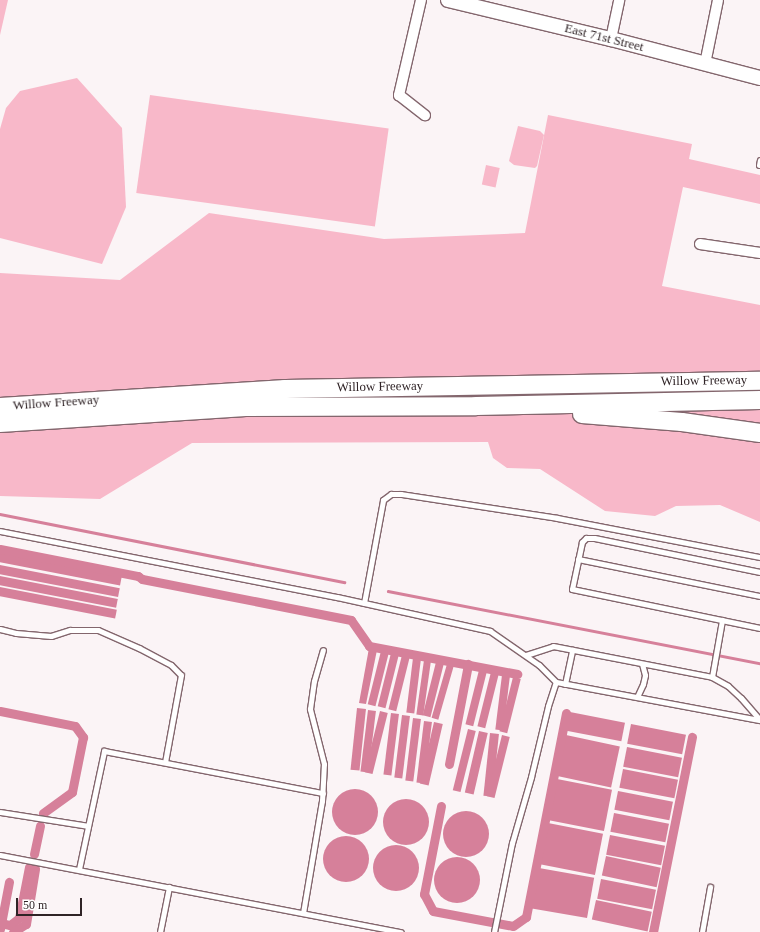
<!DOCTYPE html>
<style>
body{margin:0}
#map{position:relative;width:760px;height:932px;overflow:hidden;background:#fbf4f6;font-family:Georgia,serif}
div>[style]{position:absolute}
.green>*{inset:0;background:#f8b8c9;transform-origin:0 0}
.water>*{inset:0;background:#d6809a;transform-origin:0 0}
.round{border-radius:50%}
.stream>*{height:2.5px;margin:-1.25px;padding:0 1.25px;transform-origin:1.25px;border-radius:1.25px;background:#d6809a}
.canal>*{height:9px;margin:-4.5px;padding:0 4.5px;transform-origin:4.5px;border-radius:4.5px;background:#d6809a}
.roads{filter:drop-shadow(1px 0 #83666d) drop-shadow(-1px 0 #83666d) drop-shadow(0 1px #83666d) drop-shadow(0 -1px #83666d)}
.lane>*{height:5px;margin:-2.5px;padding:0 2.5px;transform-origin:2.5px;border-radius:2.5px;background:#fff}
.street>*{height:10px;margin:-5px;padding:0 5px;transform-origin:5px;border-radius:5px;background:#fff}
.secondary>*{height:14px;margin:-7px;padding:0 7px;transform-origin:7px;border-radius:7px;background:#fff}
.highway>*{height:18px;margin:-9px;padding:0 9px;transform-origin:9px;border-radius:9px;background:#fff}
span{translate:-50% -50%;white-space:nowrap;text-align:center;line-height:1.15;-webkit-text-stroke:3.5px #fff;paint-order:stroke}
.street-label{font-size:13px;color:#2f2326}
.scale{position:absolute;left:16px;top:898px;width:66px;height:18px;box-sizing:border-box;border:2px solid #2f2326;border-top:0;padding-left:5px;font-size:12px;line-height:14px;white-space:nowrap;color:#2f2326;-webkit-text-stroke:3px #fff;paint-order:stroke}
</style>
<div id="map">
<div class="green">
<i style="clip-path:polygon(0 0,8px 0,0 35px)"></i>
<i style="clip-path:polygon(77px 78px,122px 128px,126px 207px,102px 264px,0 238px,0 129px,6px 108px,20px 91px)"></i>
<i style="left:150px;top:95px;width:241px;height:99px;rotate:8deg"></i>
<i style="clip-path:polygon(548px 115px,692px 144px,689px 159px,760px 175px,760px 204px,683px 187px,662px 286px,760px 305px,760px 372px,0 407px,0 273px,120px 280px,209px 213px,384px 239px,525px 233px)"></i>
<i style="clip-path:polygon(518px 126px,540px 131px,544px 135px,537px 166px,535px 168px,514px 165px,509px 161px)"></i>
<i style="left:486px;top:165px;width:14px;height:20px;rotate:12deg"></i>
<i style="clip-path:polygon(760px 400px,760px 522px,720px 505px,676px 506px,655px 516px,605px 511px,540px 469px,507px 468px,493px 458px,488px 442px,192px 443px,100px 499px,0 496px,0 423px)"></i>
</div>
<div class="water">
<i style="left:0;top:553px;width:124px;height:9px;rotate:11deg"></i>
<i style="left:0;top:565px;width:122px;height:9px;rotate:11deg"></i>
<i style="left:0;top:576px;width:120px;height:9px;rotate:11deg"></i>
<i style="left:0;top:587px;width:119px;height:9px;rotate:11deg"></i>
<i style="clip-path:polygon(369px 648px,377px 650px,366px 704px,359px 703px)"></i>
<i style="left:381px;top:651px;width:8px;height:55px;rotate:14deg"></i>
<i style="left:391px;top:653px;width:8px;height:55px;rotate:14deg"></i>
<i style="left:402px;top:655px;width:8px;height:56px;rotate:14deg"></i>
<i style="left:413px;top:658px;width:8px;height:55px;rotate:7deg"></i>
<i style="left:424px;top:660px;width:7px;height:55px;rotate:8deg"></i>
<i style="left:436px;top:662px;width:8px;height:55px;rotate:14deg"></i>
<i style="left:447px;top:664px;width:7px;height:56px;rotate:16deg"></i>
<i style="left:479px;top:670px;width:8px;height:56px;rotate:14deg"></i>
<i style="left:491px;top:672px;width:8px;height:56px;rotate:14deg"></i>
<i style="left:502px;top:675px;width:8px;height:55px;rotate:7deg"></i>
<i style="left:513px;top:677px;width:8px;height:56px;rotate:14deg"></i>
<i style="left:357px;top:708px;width:9px;height:62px;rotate:6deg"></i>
<i style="left:368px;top:710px;width:8px;height:62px;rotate:7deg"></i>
<i style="left:380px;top:711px;width:8px;height:63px;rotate:14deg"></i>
<i style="left:570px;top:712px;width:56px;height:19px;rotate:11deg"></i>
<i style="left:391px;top:713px;width:8px;height:62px;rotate:7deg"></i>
<i style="left:402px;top:715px;width:8px;height:63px;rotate:7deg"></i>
<i style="left:413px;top:718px;width:8px;height:63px;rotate:7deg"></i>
<i style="left:424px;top:721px;width:8px;height:62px;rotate:7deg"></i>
<i style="left:434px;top:722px;width:9px;height:63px;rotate:13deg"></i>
<i style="left:631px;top:724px;width:56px;height:20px;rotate:11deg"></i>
<i style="left:468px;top:729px;width:8px;height:63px;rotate:14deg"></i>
<i style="left:479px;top:731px;width:9px;height:63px;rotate:13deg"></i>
<i style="left:490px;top:733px;width:9px;height:63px;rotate:6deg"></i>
<i style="left:502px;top:735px;width:8px;height:63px;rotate:14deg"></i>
<i style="left:566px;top:735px;width:55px;height:42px;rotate:12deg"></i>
<i style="left:627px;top:747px;width:56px;height:20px;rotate:11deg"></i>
<i style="left:623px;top:769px;width:56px;height:19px;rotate:11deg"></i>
<i style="left:557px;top:779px;width:56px;height:42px;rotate:11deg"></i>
<i class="round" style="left:332px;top:789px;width:46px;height:46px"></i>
<i style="left:618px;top:791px;width:56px;height:19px;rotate:11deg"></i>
<i class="round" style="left:383px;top:799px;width:46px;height:46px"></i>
<i class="round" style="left:443px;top:811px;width:46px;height:46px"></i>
<i style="left:614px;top:813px;width:56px;height:19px;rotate:11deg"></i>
<i style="left:548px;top:823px;width:56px;height:42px;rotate:11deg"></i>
<i style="left:610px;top:835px;width:56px;height:20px;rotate:11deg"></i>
<i class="round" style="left:323px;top:836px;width:46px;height:46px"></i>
<i class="round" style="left:373px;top:845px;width:46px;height:46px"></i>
<i style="left:606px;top:856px;width:56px;height:20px;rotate:12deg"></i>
<i class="round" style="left:434px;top:857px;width:46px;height:46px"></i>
<i style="left:539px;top:868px;width:56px;height:41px;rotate:10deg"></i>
<i style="left:601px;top:879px;width:56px;height:20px;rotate:11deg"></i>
<i style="left:596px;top:900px;width:57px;height:20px;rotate:12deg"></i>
</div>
<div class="stream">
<i style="left:0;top:514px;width:351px;rotate:11.2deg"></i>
<i style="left:388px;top:591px;width:379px;rotate:11deg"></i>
</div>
<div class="canal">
<i style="left:0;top:549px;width:141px;rotate:11.1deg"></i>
<i style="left:138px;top:576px;width:5px;rotate:37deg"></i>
<i style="left:142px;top:579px;width:213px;rotate:11.1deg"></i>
<i style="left:351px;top:620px;width:32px;rotate:55deg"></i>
<i style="left:369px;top:646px;width:151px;rotate:10.7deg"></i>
<i style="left:0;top:711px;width:76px;rotate:11.3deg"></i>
<i style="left:75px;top:726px;width:14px;rotate:54deg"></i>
<i style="left:83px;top:737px;width:56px;rotate:101.3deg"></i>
<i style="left:72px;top:792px;width:36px;rotate:144deg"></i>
<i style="left:449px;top:764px;width:102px;rotate:-79.2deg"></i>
<i style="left:441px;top:806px;width:90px;rotate:100.9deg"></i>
<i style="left:424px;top:894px;width:19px;rotate:62deg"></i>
<i style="left:433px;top:911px;width:81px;rotate:10.6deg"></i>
<i style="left:513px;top:926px;width:16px;rotate:-35deg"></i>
<i style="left:526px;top:917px;width:208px;rotate:-78.9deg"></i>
<i style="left:34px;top:854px;width:29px;rotate:-78deg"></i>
<i style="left:1px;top:923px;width:9px;rotate:13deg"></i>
<i style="left:10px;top:925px;width:11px;rotate:-38deg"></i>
<i style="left:19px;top:918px;width:52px;rotate:-78.9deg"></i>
<i style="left:0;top:929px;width:48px;rotate:-79.2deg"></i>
<i style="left:13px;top:932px;width:15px;rotate:-32deg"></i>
<i style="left:26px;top:924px;width:56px;rotate:-80.7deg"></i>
<i style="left:653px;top:932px;width:199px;rotate:-78.7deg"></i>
</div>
<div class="roads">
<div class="lane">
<i style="left:759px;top:165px;width:5px;rotate:-79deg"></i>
<i style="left:0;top:531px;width:343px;rotate:11.1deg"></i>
<i style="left:337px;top:597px;width:157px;rotate:12.5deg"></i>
<i style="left:490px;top:631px;width:60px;rotate:34.8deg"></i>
<i style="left:539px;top:665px;width:24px;rotate:45deg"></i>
<i style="left:556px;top:682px;width:208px;rotate:10.6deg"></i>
<i style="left:578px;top:559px;width:186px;rotate:11.5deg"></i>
<i style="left:760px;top:572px;width:169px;rotate:-168.4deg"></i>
<i style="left:594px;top:538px;width:8px;rotate:180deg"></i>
<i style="left:586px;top:538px;width:6px;rotate:135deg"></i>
<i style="left:582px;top:542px;width:48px;rotate:102deg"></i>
<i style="left:572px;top:589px;width:192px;rotate:11.7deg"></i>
<i style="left:364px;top:603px;width:105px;rotate:-79.5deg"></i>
<i style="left:383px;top:500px;width:10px;rotate:-37deg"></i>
<i style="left:391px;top:494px;width:10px"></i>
<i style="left:401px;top:494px;width:158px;rotate:8.7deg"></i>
<i style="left:557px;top:518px;width:207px;rotate:10.9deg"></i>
<i style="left:0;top:629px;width:16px;rotate:14deg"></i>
<i style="left:16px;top:633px;width:35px;rotate:5deg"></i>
<i style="left:51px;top:636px;width:20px;rotate:-18deg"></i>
<i style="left:70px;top:630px;width:28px"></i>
<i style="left:98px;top:630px;width:45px;rotate:23.7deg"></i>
<i style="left:139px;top:648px;width:36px;rotate:28deg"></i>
<i style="left:171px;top:665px;width:14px;rotate:45deg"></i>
<i style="left:181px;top:675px;width:88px;rotate:100.4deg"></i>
<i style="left:526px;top:655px;width:28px;rotate:-18deg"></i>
<i style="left:553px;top:646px;width:162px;rotate:11deg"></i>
<i style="left:712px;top:677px;width:18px;rotate:29deg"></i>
<i style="left:728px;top:686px;width:18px;rotate:43deg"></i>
<i style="left:741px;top:698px;width:29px;rotate:49deg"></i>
<i style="left:712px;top:677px;width:58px;rotate:-80deg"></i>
<i style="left:565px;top:684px;width:35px;rotate:-78deg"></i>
<i style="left:637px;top:697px;width:14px;rotate:-65deg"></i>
<i style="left:643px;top:684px;width:9px;rotate:-77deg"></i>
<i style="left:645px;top:675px;width:11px;rotate:-105deg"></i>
<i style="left:0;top:812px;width:89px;rotate:9deg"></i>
<i style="left:0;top:855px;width:408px;rotate:10.9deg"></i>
<i style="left:79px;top:869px;width:121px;rotate:-78deg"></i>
<i style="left:104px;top:751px;width:223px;rotate:10.9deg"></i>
<i style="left:303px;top:913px;width:114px;rotate:-80.4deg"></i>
<i style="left:322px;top:801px;width:37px;rotate:-87deg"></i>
<i style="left:324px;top:764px;width:57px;rotate:-104.3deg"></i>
<i style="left:310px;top:709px;width:28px;rotate:-82deg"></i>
<i style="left:314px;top:681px;width:32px;rotate:-74deg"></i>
<i style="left:160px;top:932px;width:46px;rotate:-78.7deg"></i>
<i style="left:494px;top:932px;width:91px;rotate:-78.6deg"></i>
<i style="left:512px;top:843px;width:69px;rotate:-73.9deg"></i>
<i style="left:531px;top:777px;width:73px;rotate:-76.5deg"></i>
<i style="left:548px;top:706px;width:25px;rotate:-72deg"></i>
<i style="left:702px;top:932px;width:46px;rotate:-79.9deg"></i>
</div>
<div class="street">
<i style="left:421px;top:0;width:98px;rotate:103deg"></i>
<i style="left:399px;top:95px;width:33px;rotate:38deg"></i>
<i style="left:611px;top:39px;width:40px;rotate:-78deg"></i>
<i style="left:705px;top:64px;width:65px;rotate:-78.5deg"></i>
<i style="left:700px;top:244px;width:61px;rotate:8.5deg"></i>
</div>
<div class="secondary">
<i style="left:448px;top:0;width:168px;rotate:13.5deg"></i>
<i style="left:611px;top:39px;width:154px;rotate:14.7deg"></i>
</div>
<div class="highway">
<i style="left:0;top:407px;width:286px;rotate:-3.6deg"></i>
<i style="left:285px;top:389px;width:475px;rotate:-1deg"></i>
<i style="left:582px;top:414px;width:100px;rotate:4.6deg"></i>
<i style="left:682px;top:422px;width:79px;rotate:8deg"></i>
<i style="left:0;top:423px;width:246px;rotate:-3.7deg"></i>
<i style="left:245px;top:407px;width:231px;rotate:-0.2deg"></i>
<i style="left:476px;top:406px;width:284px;rotate:-1.2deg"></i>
</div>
</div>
<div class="street-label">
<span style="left:604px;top:38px;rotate:14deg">East 71st Street</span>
<span style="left:704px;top:381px;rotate:-1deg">Willow Freeway</span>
<span style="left:380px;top:387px;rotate:-1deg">Willow Freeway</span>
<span style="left:56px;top:403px;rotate:-4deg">Willow Freeway</span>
</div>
<div class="scale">50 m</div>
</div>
